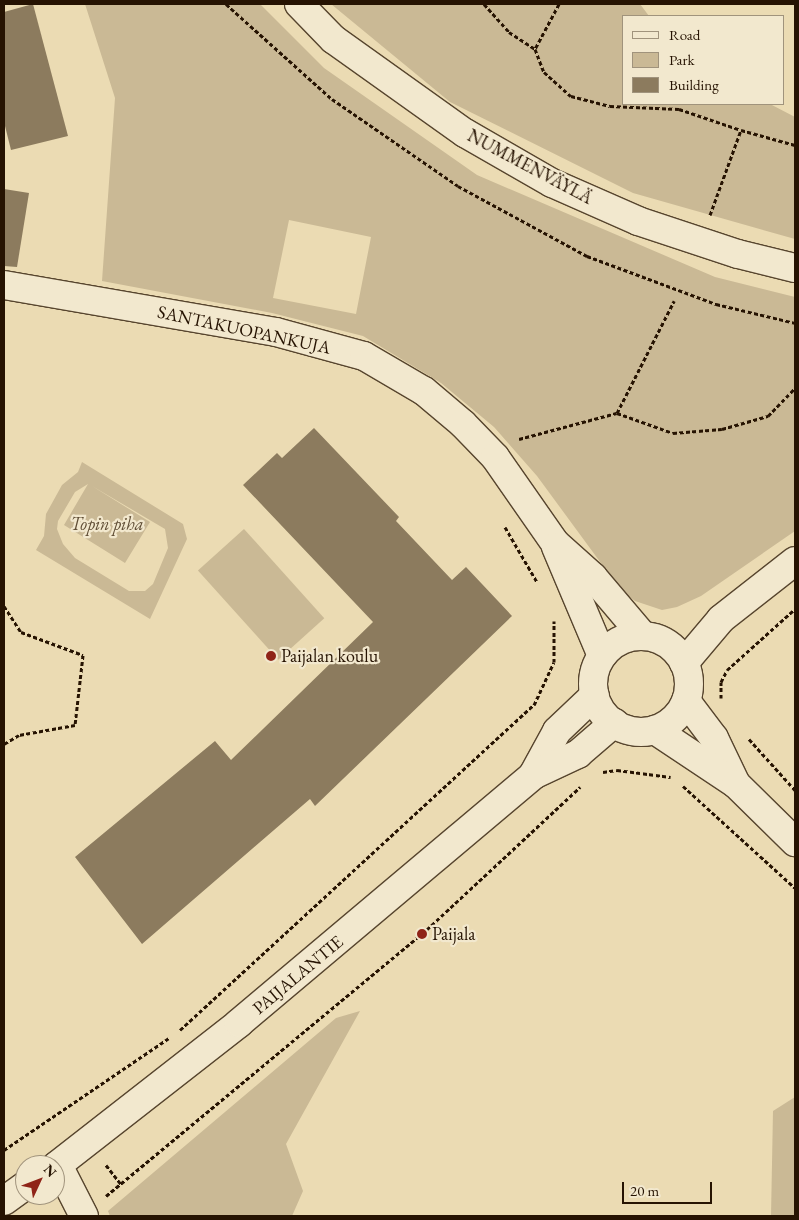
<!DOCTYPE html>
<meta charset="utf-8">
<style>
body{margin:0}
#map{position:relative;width:799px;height:1220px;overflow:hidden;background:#ebdbb3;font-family:"EB Garamond",serif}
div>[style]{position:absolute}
.green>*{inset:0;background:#cab995;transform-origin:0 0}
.building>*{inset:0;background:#8c7b5e}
.path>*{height:3px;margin-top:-1.5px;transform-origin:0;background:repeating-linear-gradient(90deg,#261302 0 4px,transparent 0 6.5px)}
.roads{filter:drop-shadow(1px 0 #57452e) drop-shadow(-1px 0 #57452e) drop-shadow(0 1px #57452e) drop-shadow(0 -1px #57452e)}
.minor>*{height:28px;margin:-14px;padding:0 14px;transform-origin:14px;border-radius:14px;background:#f2e8ce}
.tertiary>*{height:28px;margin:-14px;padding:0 14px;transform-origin:14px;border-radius:14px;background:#f2e8ce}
.tertiary>.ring{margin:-14px;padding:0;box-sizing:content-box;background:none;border:28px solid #f2e8ce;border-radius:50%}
.dots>*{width:14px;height:14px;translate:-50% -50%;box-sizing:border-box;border:2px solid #f2e8ce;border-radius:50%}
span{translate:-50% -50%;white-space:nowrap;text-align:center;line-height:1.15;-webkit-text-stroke:4.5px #f2e8ce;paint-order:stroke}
.street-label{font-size:18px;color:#261302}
.park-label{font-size:18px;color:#5f4d35;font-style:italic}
.poi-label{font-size:18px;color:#261302}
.left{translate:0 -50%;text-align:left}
.frame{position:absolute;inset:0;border:5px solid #261302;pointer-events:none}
.legend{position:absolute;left:622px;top:15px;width:162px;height:90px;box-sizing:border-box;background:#f2e8ce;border:1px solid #a0937c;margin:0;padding:6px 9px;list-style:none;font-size:15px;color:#261302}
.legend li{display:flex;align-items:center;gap:10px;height:25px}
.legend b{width:25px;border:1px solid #a0937c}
.north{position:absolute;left:15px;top:1155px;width:50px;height:50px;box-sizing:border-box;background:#f2e8ce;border:1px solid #a0937c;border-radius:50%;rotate:47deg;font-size:14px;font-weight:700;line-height:20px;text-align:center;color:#261302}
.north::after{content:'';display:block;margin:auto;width:18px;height:22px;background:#8f2418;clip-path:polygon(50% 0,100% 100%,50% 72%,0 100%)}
.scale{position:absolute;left:622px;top:1182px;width:90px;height:22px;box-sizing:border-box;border:2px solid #261302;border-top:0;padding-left:6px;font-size:15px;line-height:18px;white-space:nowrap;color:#261302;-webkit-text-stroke:4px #f2e8ce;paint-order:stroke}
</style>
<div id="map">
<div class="green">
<i style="clip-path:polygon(evenodd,85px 4px,260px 4px,324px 68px,477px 175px,715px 277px,795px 297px,795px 531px,701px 596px,677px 607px,662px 610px,635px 601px,620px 589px,537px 476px,494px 427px,441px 383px,363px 336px,272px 313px,102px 281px,115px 98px,85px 4px,289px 220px,371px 237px,356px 314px,273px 298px,289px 220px)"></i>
<i style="clip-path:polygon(331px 4px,640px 4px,649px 16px,623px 16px,623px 104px,770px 104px,795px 117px,795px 239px,633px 193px,450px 102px)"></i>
<i style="clip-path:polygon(evenodd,82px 462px,183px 524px,187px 539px,150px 619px,36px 550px,44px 536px,46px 514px,62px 485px,78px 472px,82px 462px,88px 484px,64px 525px,125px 563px,150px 522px,92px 486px,165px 529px,168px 548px,153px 584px,145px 591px,129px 591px,75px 558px,63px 544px,57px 529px,58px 521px,75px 492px,88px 484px)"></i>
<i style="left:244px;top:529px;width:120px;height:62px;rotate:48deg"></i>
<i style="clip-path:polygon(360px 1011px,286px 1144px,303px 1191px,292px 1216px,110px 1216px,108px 1211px,336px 1018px)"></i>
<i style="clip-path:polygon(795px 1097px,795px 1216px,771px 1216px,773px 1111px)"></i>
</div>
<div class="building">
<i style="clip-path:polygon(33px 4px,68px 136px,11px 150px,4px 122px,4px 12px)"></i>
<i style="clip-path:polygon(4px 189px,29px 193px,17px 267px,4px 266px)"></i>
<i style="clip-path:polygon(314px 428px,399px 517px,396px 521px,452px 580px,466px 567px,512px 616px,315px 806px,310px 799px,142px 944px,75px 857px,215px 741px,231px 760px,373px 622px,243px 485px,277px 453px,282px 458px)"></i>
</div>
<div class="path">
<i style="left:226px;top:4px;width:142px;rotate:41.9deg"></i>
<i style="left:332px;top:99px;width:153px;rotate:34.6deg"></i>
<i style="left:458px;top:186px;width:147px;rotate:28.5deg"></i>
<i style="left:587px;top:256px;width:138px;rotate:20.4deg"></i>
<i style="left:716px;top:304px;width:81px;rotate:13.5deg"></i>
<i style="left:484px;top:4px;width:38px;rotate:48deg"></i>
<i style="left:509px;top:32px;width:31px;rotate:33deg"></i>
<i style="left:559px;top:4px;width:51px;rotate:118.1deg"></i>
<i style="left:535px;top:49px;width:25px;rotate:69deg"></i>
<i style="left:544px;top:72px;width:36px;rotate:42deg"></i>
<i style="left:571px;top:96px;width:40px;rotate:14.4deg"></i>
<i style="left:610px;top:106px;width:69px;rotate:2.5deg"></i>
<i style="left:679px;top:109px;width:65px;rotate:18.7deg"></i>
<i style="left:710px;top:215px;width:90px;rotate:-70deg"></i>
<i style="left:741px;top:130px;width:56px;rotate:15.5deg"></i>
<i style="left:617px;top:413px;width:59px;rotate:19.7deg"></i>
<i style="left:673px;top:433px;width:49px;rotate:-4.7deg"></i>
<i style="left:722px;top:429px;width:48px;rotate:-15.8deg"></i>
<i style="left:768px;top:416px;width:39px;rotate:-46deg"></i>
<i style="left:519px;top:439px;width:101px;rotate:-14.9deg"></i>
<i style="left:617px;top:413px;width:126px;rotate:-63deg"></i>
<i style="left:505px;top:527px;width:64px;rotate:59.8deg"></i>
<i style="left:4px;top:606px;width:31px;rotate:57deg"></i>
<i style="left:21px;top:632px;width:66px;rotate:20.4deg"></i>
<i style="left:83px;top:655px;width:70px;rotate:96.5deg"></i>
<i style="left:75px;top:725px;width:57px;rotate:169.9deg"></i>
<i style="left:19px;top:735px;width:17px;rotate:149deg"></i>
<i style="left:721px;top:698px;width:16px;rotate:-90deg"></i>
<i style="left:721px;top:682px;width:13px;rotate:-63deg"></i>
<i style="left:727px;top:670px;width:91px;rotate:-41.9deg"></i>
<i style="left:749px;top:739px;width:69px;rotate:48deg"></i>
<i style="left:603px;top:772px;width:14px;rotate:-8deg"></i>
<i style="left:617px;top:770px;width:54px;rotate:7.4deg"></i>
<i style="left:683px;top:786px;width:151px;rotate:42.3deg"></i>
<i style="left:180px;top:1030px;width:481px;rotate:-42.6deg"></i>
<i style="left:534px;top:705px;width:47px;rotate:-65.1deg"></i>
<i style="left:554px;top:662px;width:41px;rotate:-90deg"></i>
<i style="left:4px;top:1150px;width:199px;rotate:-34.2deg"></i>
<i style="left:106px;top:1165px;width:24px;rotate:52deg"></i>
<i style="left:106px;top:1196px;width:410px;rotate:-39.7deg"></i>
<i style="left:422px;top:934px;width:216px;rotate:-42.9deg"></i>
</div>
<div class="roads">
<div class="minor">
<i style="left:4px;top:285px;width:276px;rotate:9.8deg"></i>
<i style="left:276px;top:332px;width:91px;rotate:15.3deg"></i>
<i style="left:364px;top:356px;width:69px;rotate:30.3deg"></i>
<i style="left:424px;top:391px;width:51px;rotate:40.2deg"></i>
<i style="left:463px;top:424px;width:46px;rotate:45.9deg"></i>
<i style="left:495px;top:457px;width:105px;rotate:55.1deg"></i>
<i style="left:555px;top:543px;width:51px;rotate:41.8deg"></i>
<i style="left:593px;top:577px;width:77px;rotate:49.7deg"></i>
<i style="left:556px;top:547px;width:118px;rotate:67.1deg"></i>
<i style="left:686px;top:701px;width:46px;rotate:52.9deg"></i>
<i style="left:714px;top:738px;width:51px;rotate:64.4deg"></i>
<i style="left:655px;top:730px;width:97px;rotate:33.7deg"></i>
<i style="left:736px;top:784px;width:83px;rotate:44.5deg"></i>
<i style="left:58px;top:1165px;width:57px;rotate:63deg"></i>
</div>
<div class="tertiary">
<i style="left:299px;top:4px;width:49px;rotate:45.8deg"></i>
<i style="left:333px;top:39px;width:162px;rotate:35.5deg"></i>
<i style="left:465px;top:133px;width:100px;rotate:29.9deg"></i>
<i style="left:552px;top:183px;width:94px;rotate:23.8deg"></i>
<i style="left:638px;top:221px;width:105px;rotate:18.3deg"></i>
<i style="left:738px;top:254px;width:59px;rotate:13.8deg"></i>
<i class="ring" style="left:593px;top:636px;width:68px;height:68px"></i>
<i style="left:684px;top:663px;width:57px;rotate:-49.9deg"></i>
<i style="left:721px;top:619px;width:94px;rotate:-38.1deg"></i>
<i style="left:533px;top:775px;width:50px;rotate:-61.4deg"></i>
<i style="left:557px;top:731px;width:52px;rotate:-43.5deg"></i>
<i style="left:55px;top:1167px;width:234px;rotate:-38deg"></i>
<i style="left:239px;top:1023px;width:385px;rotate:-40.1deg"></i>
<i style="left:533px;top:775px;width:50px;rotate:-25deg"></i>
<i style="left:578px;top:754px;width:48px;rotate:-40.7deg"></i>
<i style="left:4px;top:1201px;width:26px;rotate:-36deg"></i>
</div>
</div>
<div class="dots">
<i style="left:271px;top:656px;background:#8f2418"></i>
<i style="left:422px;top:934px;background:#8f2418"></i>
</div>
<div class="street-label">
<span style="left:530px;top:167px;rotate:28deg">NUMMENVÄYLÄ</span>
<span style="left:244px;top:330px;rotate:12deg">SANTAKUOPANKUJA</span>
<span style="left:298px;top:975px;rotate:-40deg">PAIJALANTIE</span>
</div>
<div class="park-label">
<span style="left:107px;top:524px">Topin piha</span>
</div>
<div class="poi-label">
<span class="left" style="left:281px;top:656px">Paijalan koulu</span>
<span class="left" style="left:432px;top:934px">Paijala</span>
</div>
<div class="frame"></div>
<ul class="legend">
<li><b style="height:6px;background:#f2e8ce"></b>Road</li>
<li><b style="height:14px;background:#cab995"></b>Park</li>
<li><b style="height:14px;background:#8c7b5e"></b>Building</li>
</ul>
<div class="north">N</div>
<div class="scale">20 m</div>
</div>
